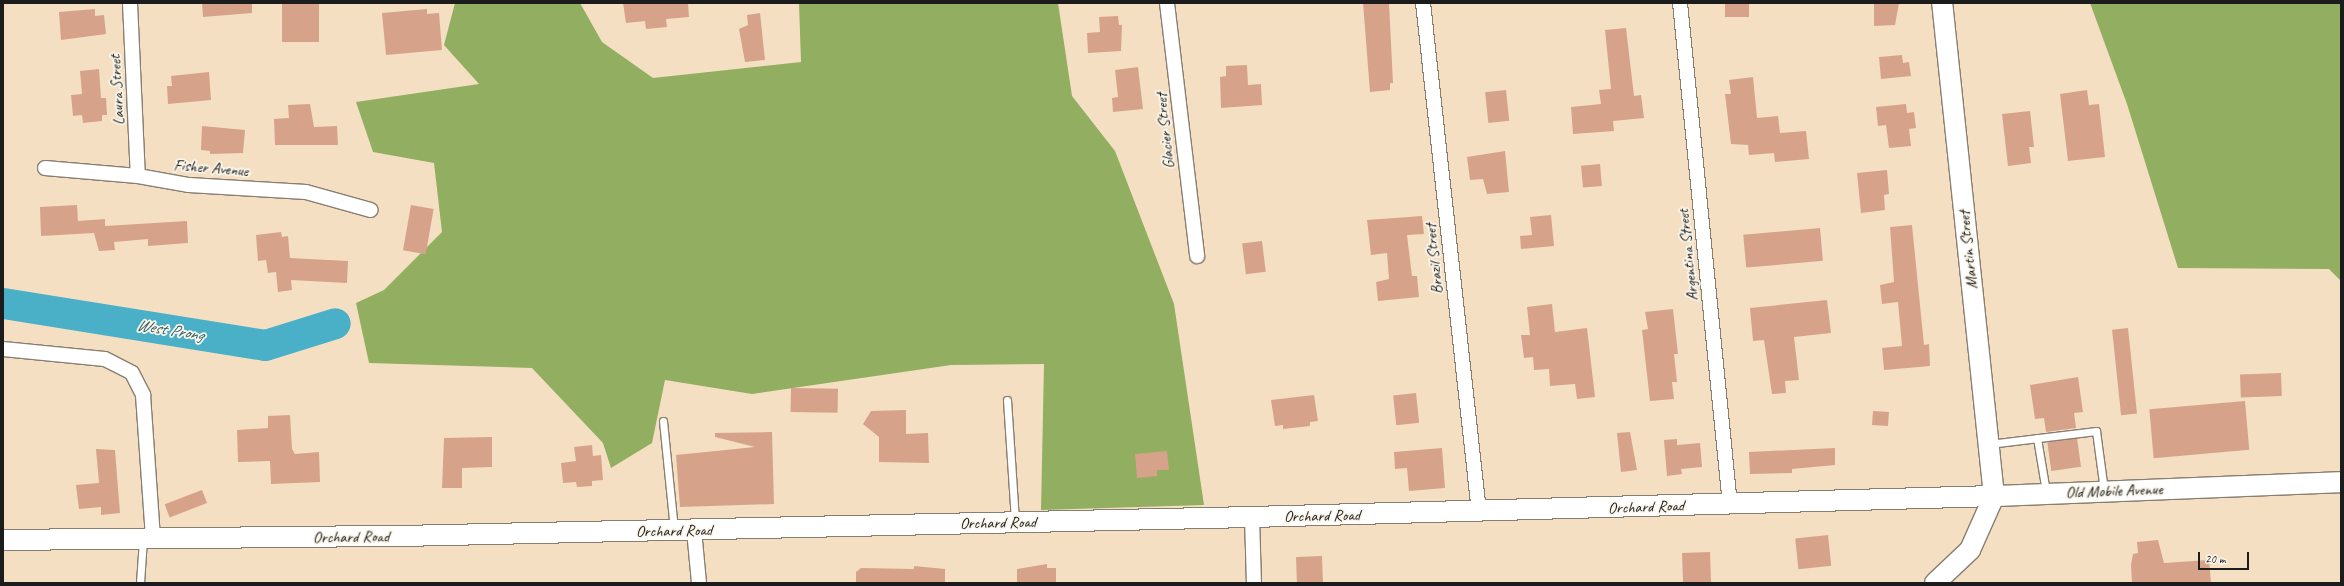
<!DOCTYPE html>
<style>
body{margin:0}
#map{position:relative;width:2344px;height:586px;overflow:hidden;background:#f4dfc3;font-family:Caveat,sans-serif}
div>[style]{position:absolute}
.forest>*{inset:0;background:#92ae60}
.river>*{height:31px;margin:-15.5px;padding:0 15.5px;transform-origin:15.5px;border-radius:15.5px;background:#49b0c8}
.building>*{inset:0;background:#d6a38a;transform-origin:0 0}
.roads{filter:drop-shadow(1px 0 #887e70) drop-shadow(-1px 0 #887e70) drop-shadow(0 1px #887e70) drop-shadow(0 -1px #887e70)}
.lane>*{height:7px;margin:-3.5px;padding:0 3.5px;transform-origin:3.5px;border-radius:3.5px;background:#fff}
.street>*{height:14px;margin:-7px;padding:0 7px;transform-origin:7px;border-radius:7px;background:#fff}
.secondary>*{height:20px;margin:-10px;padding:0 10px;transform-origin:10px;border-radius:10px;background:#fff}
span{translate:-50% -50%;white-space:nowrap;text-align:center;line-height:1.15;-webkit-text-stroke:3.5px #fbf7ec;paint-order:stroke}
.street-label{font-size:16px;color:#1c1c1c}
.water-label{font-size:17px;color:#305f69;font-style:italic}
.frame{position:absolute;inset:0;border:4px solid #1c1c1c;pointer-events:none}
.scale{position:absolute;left:2198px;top:552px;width:51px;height:18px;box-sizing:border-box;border:2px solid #1c1c1c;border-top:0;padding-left:5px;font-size:12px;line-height:14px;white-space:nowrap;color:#1c1c1c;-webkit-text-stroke:3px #fbf7ec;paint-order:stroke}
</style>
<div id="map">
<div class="forest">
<i style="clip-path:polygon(455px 3px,580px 3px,602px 42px,653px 78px,801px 62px,799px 3px,1058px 3px,1072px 96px,1115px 151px,1174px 304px,1204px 505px,1041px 510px,1044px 364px,951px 365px,752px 394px,665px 380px,652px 443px,611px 468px,603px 443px,532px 368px,369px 363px,356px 303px,384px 290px,442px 232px,434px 163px,373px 152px,356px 102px,479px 84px,444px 45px)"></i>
<i style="clip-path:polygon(2090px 3px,2341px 3px,2341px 281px,2329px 269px,2178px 268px,2127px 104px)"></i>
</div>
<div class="river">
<i style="left:3px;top:303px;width:265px;rotate:9.1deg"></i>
<i style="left:265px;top:345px;width:73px;rotate:-17.4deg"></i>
</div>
<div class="building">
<i style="clip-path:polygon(202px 3px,252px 3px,252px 13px,203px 17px)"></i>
<i style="left:282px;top:3px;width:37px;height:39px"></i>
<i style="clip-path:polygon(623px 3px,688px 3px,689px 17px,666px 19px,667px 27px,646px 29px,645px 21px,626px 23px)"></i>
<i style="clip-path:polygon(1363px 3px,1389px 3px,1393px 83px,1390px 83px,1390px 90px,1370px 92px)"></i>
<i style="left:1725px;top:3px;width:24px;height:14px"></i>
<i style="clip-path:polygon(1874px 3px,1899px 3px,1895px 25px,1874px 26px)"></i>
<i style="clip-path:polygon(95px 9px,95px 16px,104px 15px,106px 34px,61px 40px,59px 12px)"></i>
<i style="clip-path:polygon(427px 9px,427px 14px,439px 13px,442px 50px,386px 55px,382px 13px)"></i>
<i style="clip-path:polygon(760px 13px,765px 60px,745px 62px,739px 29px,748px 25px,747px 15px)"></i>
<i style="clip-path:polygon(1118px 16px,1119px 25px,1122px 25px,1121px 51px,1088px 53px,1087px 33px,1100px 32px,1099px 17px)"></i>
<i style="clip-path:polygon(1626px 28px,1634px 96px,1641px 95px,1644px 118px,1613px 121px,1614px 131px,1573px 134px,1571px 107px,1601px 104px,1599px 90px,1611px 89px,1605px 30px)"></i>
<i style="clip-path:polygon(1902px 55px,1903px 63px,1909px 62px,1911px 76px,1881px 79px,1879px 57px)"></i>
<i style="clip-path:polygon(1247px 65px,1248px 85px,1261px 84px,1262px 105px,1221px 108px,1220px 77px,1226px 76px,1226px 66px)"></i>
<i style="clip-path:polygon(1138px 67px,1143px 109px,1113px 112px,1112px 98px,1118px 97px,1115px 70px)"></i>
<i style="clip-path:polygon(99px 69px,101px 98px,106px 98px,107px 115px,102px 115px,102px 121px,83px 123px,82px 115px,73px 116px,71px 95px,82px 94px,80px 71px)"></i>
<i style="clip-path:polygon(209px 72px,211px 100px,168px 104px,167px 86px,172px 86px,171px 76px)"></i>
<i style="clip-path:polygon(1753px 77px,1757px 118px,1778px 116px,1780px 133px,1806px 131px,1809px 159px,1775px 162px,1774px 153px,1749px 155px,1748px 145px,1731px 144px,1725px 94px,1731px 94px,1729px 80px)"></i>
<i style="left:1506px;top:90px;width:31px;height:21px;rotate:84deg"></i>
<i style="clip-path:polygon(2087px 90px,2089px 105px,2099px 104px,2105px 157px,2068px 161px,2060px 94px)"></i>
<i style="clip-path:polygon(310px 104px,314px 127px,337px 126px,338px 145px,275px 145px,274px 119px,289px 118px,288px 105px)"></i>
<i style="clip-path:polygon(1906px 104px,1907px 113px,1914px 112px,1916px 128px,1909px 129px,1911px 146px,1889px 148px,1886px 125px,1878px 126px,1876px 107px)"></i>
<i style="clip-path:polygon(2030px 111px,2034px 147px,2029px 147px,2031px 163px,2008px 166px,2002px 114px)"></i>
<i style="clip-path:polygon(202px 126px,245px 130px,243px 153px,210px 154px,210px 151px,201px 150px)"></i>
<i style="clip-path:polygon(1505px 151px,1509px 192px,1487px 194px,1483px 179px,1470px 180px,1467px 157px)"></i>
<i style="left:1600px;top:164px;width:22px;height:19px;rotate:85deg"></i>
<i style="clip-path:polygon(1887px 170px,1889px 194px,1884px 195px,1885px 210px,1861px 213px,1857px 173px)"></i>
<i style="clip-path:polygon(77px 205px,78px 221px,105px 219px,105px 226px,187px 221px,188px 243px,148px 246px,148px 239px,114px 242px,115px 250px,99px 251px,94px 233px,41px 236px,40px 207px)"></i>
<i style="left:411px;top:205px;width:23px;height:46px;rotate:10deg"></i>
<i style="clip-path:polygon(1551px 215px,1554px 246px,1521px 249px,1520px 236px,1532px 235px,1530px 217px)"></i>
<i style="clip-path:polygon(1422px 216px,1424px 234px,1407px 235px,1412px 276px,1417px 276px,1419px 297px,1378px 301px,1376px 282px,1389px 279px,1387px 253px,1371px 255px,1367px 220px)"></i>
<i style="clip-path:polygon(1912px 225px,1924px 345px,1929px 344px,1930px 366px,1884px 370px,1882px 348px,1902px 346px,1898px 302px,1882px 304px,1880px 285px,1894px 282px,1890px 227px)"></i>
<i style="left:1820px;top:228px;width:33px;height:77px;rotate:85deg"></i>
<i style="clip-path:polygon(281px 232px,282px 237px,288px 236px,290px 258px,348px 261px,347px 283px,291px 280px,292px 290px,278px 292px,276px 272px,268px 273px,266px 260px,258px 261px,256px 235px)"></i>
<i style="left:1262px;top:241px;width:31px;height:20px;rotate:83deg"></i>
<i style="clip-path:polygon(1827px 300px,1831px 333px,1794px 337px,1799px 380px,1785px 381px,1786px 393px,1772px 394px,1764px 340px,1753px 341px,1750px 308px)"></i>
<i style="clip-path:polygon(1552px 304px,1555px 332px,1587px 328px,1595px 397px,1577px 399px,1575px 384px,1550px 386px,1549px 369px,1534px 370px,1533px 357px,1524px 358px,1521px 335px,1530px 335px,1527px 307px)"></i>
<i style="clip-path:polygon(1673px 309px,1678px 354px,1674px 354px,1677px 382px,1672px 382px,1674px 399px,1650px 401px,1642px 330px,1648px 329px,1645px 312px)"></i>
<i style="left:2128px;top:328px;width:86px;height:16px;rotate:84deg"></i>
<i style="left:2281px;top:373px;width:23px;height:41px;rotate:88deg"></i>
<i style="clip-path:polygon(2078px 377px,2083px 412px,2074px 413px,2076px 428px,2046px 432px,2044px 418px,2035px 419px,2030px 385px)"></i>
<i style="left:791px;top:388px;width:47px;height:24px;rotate:1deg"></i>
<i style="left:1416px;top:393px;width:30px;height:23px;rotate:84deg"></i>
<i style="clip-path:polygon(1314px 395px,1318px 421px,1310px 422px,1310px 426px,1283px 429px,1283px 425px,1275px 426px,1271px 400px)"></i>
<i style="left:2245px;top:401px;width:49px;height:96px;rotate:85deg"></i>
<i style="clip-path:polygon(906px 410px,906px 434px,928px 433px,929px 463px,879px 462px,879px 437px,863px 424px,871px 411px)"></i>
<i style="left:1873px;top:411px;width:16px;height:14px;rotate:4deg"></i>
<i style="clip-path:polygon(290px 415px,292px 449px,295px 454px,319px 452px,320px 482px,271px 484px,270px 461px,238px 462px,237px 430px,268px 428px,268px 416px)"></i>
<i style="clip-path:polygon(772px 432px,774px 504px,680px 507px,676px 455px,755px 447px,715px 437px,715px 433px)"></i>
<i style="clip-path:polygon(1630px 432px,1637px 470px,1621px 472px,1617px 433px)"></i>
<i style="clip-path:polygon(492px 437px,492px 467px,462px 468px,462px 488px,442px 488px,444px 438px)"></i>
<i style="left:2077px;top:438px;width:29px;height:30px;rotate:82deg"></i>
<i style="clip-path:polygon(1677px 439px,1677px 445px,1700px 443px,1702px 467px,1681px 469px,1682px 474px,1667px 476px,1664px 440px)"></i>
<i style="clip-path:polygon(592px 445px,593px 456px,601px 455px,603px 480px,592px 481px,592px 486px,577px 487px,576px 482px,563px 483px,561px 463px,576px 461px,574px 447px)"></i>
<i style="clip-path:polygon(1442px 448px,1445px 488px,1409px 491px,1407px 468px,1395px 469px,1394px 452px)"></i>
<i style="clip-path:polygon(1835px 448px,1835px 465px,1792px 469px,1792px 473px,1750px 474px,1749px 452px)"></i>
<i style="clip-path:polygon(96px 449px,115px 450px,120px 513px,101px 515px,101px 507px,79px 509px,76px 485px,99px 483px)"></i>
<i style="clip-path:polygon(1167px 451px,1169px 470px,1157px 470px,1157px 476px,1137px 478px,1135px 454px)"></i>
<i style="left:202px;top:490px;width:14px;height:40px;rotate:69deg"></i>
<i style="left:1828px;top:535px;width:31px;height:33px;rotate:84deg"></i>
<i style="clip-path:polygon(2158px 540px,2164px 563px,2209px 560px,2211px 583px,2132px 583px,2131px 565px,2133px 554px,2138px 553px,2137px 542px)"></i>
<i style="left:1710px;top:552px;width:31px;height:28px;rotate:88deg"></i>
<i style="left:1322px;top:556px;width:27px;height:26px;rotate:88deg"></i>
<i style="clip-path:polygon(1047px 564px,1047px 568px,1056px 568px,1056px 583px,1017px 583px,1017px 569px)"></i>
<i style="clip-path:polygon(914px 566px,945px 569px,945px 583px,856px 583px,856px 572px,861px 568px,914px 569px)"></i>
</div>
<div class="roads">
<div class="lane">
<i style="left:1007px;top:400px;width:121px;rotate:86.2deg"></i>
<i style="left:663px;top:421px;width:109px;rotate:84.2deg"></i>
<i style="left:2037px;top:438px;width:55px;rotate:80.5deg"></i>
<i style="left:1989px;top:444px;width:108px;rotate:-6.9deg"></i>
<i style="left:2096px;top:431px;width:60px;rotate:82.3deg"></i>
<i style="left:140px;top:583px;width:44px;rotate:-86.1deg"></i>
</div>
<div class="street">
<i style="left:130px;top:3px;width:173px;rotate:87.4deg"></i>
<i style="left:1167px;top:3px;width:255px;rotate:83.2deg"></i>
<i style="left:1423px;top:3px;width:512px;rotate:83.72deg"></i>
<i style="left:1680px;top:3px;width:504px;rotate:84.31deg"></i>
<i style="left:45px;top:168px;width:93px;rotate:4.9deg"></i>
<i style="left:138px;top:176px;width:52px;rotate:10deg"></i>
<i style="left:189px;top:185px;width:117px;rotate:3.4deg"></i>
<i style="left:306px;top:192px;width:67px;rotate:15.5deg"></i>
<i style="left:3px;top:349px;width:102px;rotate:5.6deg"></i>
<i style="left:105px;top:359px;width:30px;rotate:27deg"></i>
<i style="left:132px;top:373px;width:25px;rotate:63deg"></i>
<i style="left:143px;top:395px;width:144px;rotate:86deg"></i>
<i style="left:1252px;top:517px;width:66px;rotate:88.3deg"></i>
<i style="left:694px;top:530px;width:53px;rotate:84.6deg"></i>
</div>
<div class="secondary">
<i style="left:3px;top:540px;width:398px;rotate:-0.6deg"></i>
<i style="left:401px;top:536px;width:851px;rotate:-1.28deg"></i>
<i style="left:1252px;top:517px;width:742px;rotate:-1.62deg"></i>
<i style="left:1994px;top:496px;width:347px;rotate:-2.3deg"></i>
<i style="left:1935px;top:583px;width:48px;rotate:-43.3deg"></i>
<i style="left:1970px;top:550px;width:59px;rotate:-66deg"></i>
<i style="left:1994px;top:496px;width:496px;rotate:-96deg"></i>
</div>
</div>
<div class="street-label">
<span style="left:117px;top:90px;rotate:-93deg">Laura Street</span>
<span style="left:1165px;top:131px;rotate:-96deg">Glacier Street</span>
<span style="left:211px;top:168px;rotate:5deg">Fisher Avenue</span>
<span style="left:1968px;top:250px;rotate:-96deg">Martin Street</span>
<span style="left:1688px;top:255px;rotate:-96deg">Argentina Street</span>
<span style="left:1434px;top:259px;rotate:-96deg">Brazil Street</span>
<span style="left:2114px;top:491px;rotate:-2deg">Old Mobile Avenue</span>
<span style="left:1646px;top:507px;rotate:-2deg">Orchard Road</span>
<span style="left:1322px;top:516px;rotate:-1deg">Orchard Road</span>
<span style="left:998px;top:523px;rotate:-1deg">Orchard Road</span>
<span style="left:674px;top:531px;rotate:-1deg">Orchard Road</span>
<span style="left:351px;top:537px;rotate:-1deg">Orchard Road</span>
</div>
<div class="water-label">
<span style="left:170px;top:330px;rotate:9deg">West Prong</span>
</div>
<div class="frame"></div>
<div class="scale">20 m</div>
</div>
